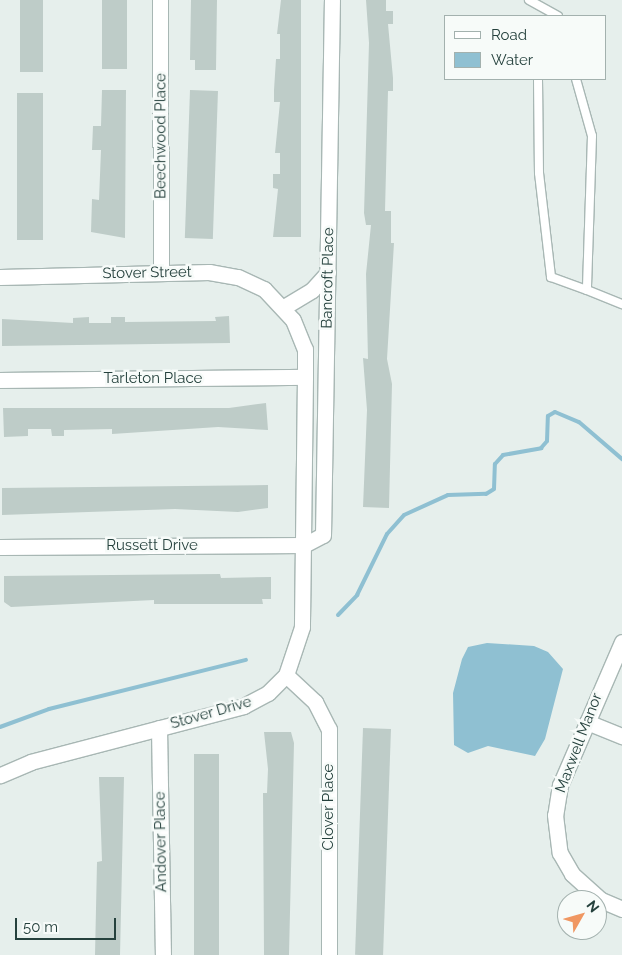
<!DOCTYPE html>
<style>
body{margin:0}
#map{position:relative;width:622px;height:955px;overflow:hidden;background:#e6efec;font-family:Raleway,sans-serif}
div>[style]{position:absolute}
.water>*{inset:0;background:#8fc0d2}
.stream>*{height:4px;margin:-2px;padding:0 2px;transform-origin:2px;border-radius:2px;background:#8fc0d2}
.building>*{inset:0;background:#beccc8;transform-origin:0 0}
.roads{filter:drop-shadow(1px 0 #a8b7b4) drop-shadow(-1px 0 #a8b7b4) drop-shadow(0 1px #a8b7b4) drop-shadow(0 -1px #a8b7b4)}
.lane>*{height:8px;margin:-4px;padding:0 4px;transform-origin:4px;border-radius:4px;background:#fff}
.street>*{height:15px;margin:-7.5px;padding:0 7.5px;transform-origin:7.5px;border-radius:7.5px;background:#fff}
span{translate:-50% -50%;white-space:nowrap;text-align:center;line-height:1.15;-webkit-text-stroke:5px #f7fbf9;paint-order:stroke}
.street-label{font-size:15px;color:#25413d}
.legend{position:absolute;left:444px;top:15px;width:162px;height:65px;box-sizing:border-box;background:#f7fbf9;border:1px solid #a3b1ae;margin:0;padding:6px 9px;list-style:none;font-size:15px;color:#25413d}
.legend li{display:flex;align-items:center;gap:10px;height:25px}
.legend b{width:25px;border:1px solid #a3b1ae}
.north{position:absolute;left:557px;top:890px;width:50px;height:50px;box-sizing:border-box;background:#f7fbf9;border:1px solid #a3b1ae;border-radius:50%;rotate:52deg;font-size:14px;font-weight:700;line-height:20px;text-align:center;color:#25413d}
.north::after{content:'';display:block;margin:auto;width:18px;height:22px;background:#f09762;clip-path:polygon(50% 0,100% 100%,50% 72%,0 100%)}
.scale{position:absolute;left:15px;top:918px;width:101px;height:22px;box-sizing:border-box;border:2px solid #25413d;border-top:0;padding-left:6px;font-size:15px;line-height:18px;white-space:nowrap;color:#25413d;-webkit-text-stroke:4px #f7fbf9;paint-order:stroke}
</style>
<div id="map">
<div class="water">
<i style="clip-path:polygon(487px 643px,534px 646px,548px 652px,563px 669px,545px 739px,535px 756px,488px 746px,468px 753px,454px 745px,453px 693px,462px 659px,468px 647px)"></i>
</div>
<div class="stream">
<i style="left:338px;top:615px;width:28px;rotate:-46deg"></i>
<i style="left:357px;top:595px;width:68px;rotate:-63.8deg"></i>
<i style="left:387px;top:534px;width:25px;rotate:-48deg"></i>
<i style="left:404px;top:515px;width:48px;rotate:-24.4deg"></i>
<i style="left:448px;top:495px;width:38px;rotate:-2deg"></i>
<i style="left:486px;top:494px;width:9px;rotate:-32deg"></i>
<i style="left:494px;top:489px;width:25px;rotate:-88deg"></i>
<i style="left:495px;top:464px;width:12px;rotate:-48deg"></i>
<i style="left:503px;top:455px;width:39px;rotate:-10deg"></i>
<i style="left:541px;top:448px;width:9px;rotate:-49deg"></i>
<i style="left:547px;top:441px;width:25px;rotate:-88deg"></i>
<i style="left:548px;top:416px;width:8px;rotate:-30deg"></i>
<i style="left:555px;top:412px;width:26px;rotate:23deg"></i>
<i style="left:579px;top:422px;width:57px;rotate:40.7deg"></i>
<i style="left:0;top:727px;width:52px;rotate:-20.2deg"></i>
<i style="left:49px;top:709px;width:203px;rotate:-14deg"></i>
</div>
<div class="building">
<i style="left:20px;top:0;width:23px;height:72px"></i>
<i style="left:102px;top:0;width:25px;height:69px"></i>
<i style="clip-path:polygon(191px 0,217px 0,216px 70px,195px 70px,195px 60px,190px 60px)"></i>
<i style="clip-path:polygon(281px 0,301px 0,301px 237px,273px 237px,278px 189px,273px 188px,273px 174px,280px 174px,280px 153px,275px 153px,280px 102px,274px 102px,274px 90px,276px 59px,280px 59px,280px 34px,277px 34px)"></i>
<i style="clip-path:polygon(366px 0,386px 0,386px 11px,393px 11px,393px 24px,388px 24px,393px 78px,393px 91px,388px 91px,385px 211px,391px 211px,391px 243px,394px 243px,387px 359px,392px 384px,389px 508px,363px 507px,367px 410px,363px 358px,368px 359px,366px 274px,371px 225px,366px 225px,364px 213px,369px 43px)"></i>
<i style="clip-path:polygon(102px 90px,126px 90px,125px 238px,91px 232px,92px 199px,99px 200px,101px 150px,92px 150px,93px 126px,101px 126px)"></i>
<i style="left:190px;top:90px;width:28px;height:148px;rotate:2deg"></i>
<i style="left:17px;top:93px;width:26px;height:147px"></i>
<i style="clip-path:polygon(229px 316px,230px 343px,2px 346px,2px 319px,73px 323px,73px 318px,89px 317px,89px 323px,111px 323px,111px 317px,125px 317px,125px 322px,216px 321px,215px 317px)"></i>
<i style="clip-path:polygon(266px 403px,268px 430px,218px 427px,112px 434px,112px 429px,64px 430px,64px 436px,52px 436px,51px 429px,28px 429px,28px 436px,4px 437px,3px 408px,229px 408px)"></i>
<i style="clip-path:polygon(268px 485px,268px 508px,238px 512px,175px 509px,2px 515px,2px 488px)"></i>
<i style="clip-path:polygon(220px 574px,221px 578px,271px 577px,271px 599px,262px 599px,263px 604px,154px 604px,154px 600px,11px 607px,4px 602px,4px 576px)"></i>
<i style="left:363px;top:728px;width:28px;height:227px;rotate:2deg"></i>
<i style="clip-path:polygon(264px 732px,291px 732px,294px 743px,289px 955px,264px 955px,263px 793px,267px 793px,268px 769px)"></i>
<i style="left:194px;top:754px;width:25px;height:201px"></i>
<i style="clip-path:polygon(99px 777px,124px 777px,120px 955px,95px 955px,97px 862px,102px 861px)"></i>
</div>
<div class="roads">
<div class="lane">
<i style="left:529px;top:0;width:33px;rotate:29deg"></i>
<i style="left:538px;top:79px;width:94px;rotate:89.4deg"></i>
<i style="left:539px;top:173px;width:105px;rotate:83.4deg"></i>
<i style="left:551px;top:277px;width:38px;rotate:20deg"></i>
<i style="left:576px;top:79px;width:59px;rotate:74.3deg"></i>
<i style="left:592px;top:136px;width:154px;rotate:91.9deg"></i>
<i style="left:587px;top:290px;width:38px;rotate:22deg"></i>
</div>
<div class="street">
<i style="left:160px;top:0;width:272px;rotate:89.8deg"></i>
<i style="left:0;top:277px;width:209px;rotate:-1.4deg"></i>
<i style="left:209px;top:272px;width:29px;rotate:10deg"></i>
<i style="left:238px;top:277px;width:29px;rotate:25deg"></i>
<i style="left:264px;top:289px;width:42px;rotate:46.9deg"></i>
<i style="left:293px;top:320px;width:31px;rotate:68deg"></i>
<i style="left:305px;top:349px;width:28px;rotate:90deg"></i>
<i style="left:305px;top:377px;width:250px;rotate:90.7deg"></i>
<i style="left:302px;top:627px;width:51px;rotate:108.4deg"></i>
<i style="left:286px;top:675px;width:25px;rotate:135deg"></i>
<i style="left:268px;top:693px;width:27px;rotate:152deg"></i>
<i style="left:244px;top:706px;width:220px;rotate:165.3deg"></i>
<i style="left:31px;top:762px;width:34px;rotate:157deg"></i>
<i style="left:284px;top:307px;width:33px;rotate:-31deg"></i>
<i style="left:312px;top:290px;width:24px;rotate:-48deg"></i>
<i style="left:0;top:380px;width:305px;rotate:-0.6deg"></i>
<i style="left:0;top:547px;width:304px;rotate:-0.4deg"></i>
<i style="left:304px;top:545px;width:21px;rotate:-28deg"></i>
<i style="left:323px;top:535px;width:535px;rotate:-89.04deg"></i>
<i style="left:622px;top:642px;width:156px;rotate:113.4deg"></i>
<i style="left:560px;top:785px;width:30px;rotate:99deg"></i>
<i style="left:555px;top:815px;width:38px;rotate:83deg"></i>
<i style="left:560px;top:853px;width:24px;rotate:60deg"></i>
<i style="left:572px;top:874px;width:39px;rotate:42deg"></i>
<i style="left:601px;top:900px;width:23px;rotate:23deg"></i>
<i style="left:286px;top:675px;width:40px;rotate:43deg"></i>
<i style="left:315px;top:702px;width:30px;rotate:63deg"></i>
<i style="left:329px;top:729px;width:226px;rotate:90deg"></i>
<i style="left:587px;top:722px;width:38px;rotate:22deg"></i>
<i style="left:159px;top:728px;width:227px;rotate:89deg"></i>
</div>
</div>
<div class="street-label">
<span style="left:161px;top:136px;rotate:-90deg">Beechwood Place</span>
<span style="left:147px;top:273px;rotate:-1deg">Stover Street</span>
<span style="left:328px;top:278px;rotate:-89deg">Bancroft Place</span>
<span style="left:153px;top:379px">Tarleton Place</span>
<span style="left:152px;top:546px">Russett Drive</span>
<span style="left:211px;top:713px;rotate:-16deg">Stover Drive</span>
<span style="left:579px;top:743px;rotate:-69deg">Maxwell Manor</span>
<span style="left:329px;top:807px;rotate:-90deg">Clover Place</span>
<span style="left:161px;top:842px;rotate:-91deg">Andover Place</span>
</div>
<ul class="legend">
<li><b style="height:6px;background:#fff"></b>Road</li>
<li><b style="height:14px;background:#8fc0d2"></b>Water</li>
</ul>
<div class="north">N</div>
<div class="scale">50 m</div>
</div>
